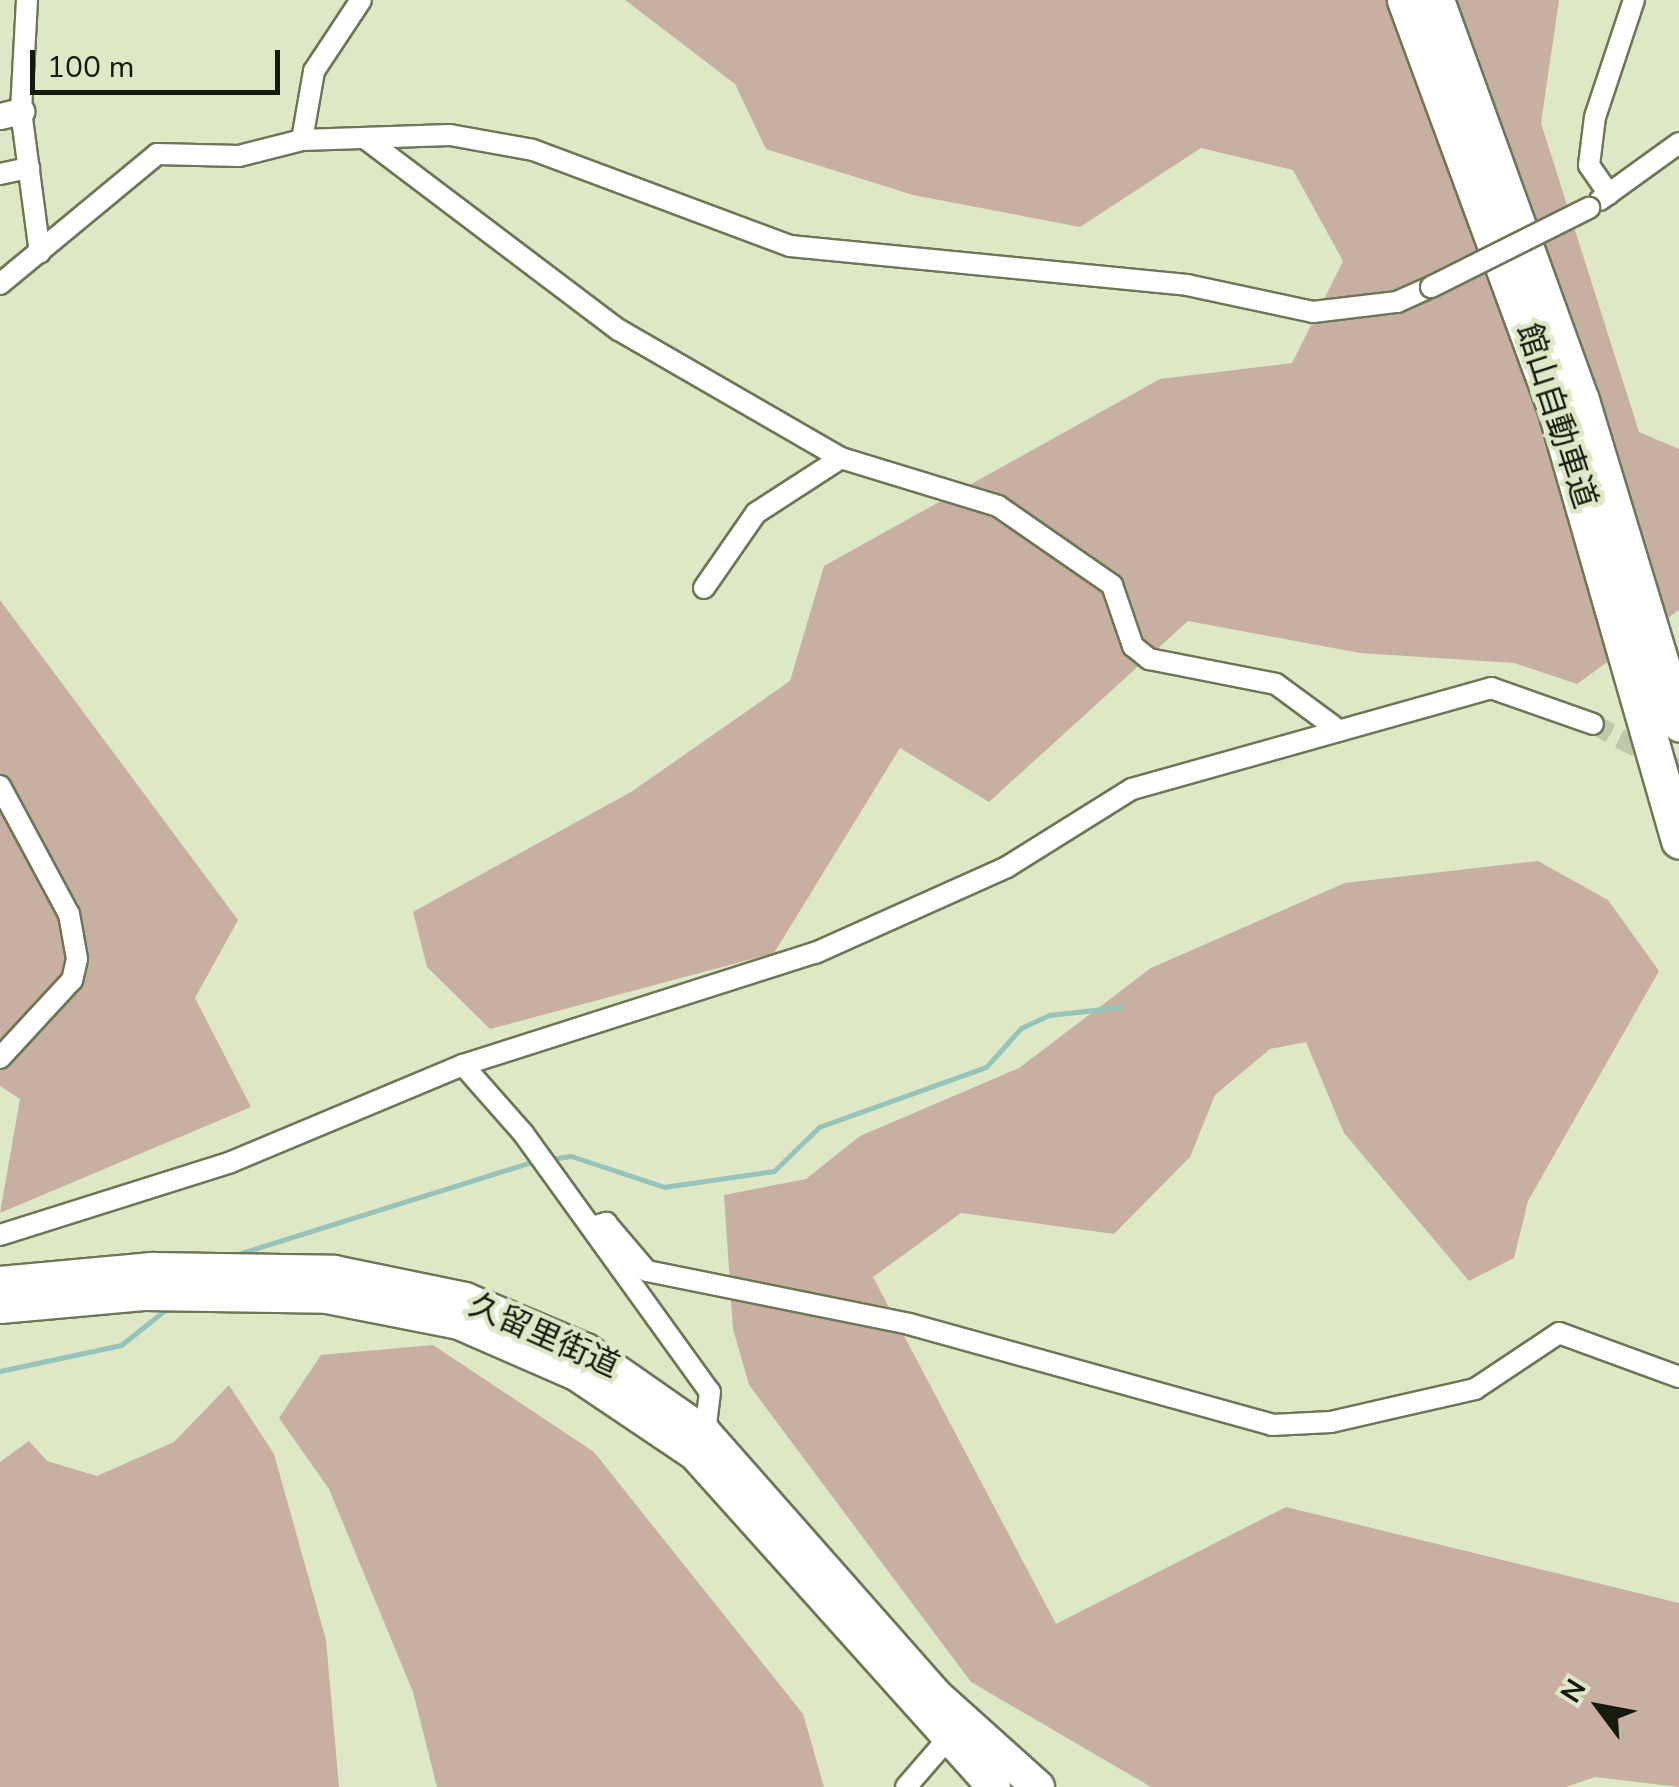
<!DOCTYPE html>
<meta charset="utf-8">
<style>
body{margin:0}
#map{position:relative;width:1679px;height:1787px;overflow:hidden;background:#dee7c6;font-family:"Nunito Sans","Noto Sans JP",sans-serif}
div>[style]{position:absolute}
.green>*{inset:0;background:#c7b0a1}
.stream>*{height:5px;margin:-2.5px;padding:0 2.5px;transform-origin:2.5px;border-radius:2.5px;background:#96c3ba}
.minor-tunnel>*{height:20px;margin-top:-10px;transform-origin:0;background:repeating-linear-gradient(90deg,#c0c8aa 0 20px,transparent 0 30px)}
.roads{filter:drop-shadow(2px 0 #6e7658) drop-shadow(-2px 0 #6e7658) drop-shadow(0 2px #6e7658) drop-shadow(0 -2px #6e7658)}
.minor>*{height:20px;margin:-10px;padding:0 10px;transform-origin:10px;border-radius:10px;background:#fff}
.tertiary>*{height:25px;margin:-12.5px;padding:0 12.5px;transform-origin:12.5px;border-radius:12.5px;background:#fff}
.primary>*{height:32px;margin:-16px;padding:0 16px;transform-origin:16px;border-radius:16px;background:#fff}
.motorway>*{height:35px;margin:-17.5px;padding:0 17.5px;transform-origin:17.5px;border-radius:17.5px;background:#fff}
.bridges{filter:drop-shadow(2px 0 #6e7658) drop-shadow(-2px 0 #6e7658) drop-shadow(0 2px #6e7658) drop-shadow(0 -2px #6e7658)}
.minor-bridge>*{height:20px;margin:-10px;padding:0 10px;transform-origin:10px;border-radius:10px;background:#fff}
span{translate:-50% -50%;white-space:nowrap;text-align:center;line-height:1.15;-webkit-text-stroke:9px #dee7c6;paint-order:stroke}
.street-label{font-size:32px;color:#16190d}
.north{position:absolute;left:1549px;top:1657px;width:100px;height:100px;-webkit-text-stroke:8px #dee7c6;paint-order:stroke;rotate:302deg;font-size:28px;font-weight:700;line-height:40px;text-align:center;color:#16190d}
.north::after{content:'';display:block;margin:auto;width:35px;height:45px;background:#16190d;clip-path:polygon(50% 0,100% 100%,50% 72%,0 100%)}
.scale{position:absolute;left:30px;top:50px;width:250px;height:45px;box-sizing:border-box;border:5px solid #16190d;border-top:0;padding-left:12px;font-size:30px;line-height:35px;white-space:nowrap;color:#16190d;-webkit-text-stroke:8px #dee7c6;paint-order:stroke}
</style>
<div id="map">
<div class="green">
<i style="clip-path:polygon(625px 0,1559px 0,1541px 123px,1639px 432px,1679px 449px,1679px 610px,1577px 684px,1514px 663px,1360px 653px,1188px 621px,989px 802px,900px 748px,774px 953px,490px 1029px,427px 967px,413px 912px,631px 792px,790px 681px,824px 566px,1160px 379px,1292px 363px,1343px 261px,1293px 170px,1201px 148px,1080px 227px,913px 195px,766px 149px,735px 84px)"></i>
<i style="clip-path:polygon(0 600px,238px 920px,195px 998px,251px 1107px,0 1213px,20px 1099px,0 1086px)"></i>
<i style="clip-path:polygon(1538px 861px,1608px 900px,1659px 971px,1528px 1201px,1514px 1258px,1469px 1281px,1344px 1133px,1306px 1042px,1270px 1049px,1215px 1095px,1190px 1157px,1114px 1234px,961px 1213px,873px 1277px,1056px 1624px,1286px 1507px,1679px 1603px,1679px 1787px,1595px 1777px,1566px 1787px,1151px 1787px,971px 1682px,749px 1385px,733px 1329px,724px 1195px,806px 1179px,860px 1136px,1019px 1068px,1151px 968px,1345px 883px)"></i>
<i style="clip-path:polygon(433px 1345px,594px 1452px,803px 1714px,824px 1787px,437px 1787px,413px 1692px,329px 1489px,279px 1418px,321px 1355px)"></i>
<i style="clip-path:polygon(229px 1385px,274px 1454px,326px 1640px,339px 1787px,0 1787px,0 1462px,29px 1441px,47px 1461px,97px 1476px,174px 1442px)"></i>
</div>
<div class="stream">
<i style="left:550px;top:1159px;width:21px;rotate:-8deg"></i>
<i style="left:571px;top:1156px;width:98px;rotate:18.4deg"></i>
<i style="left:664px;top:1187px;width:111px;rotate:-8.3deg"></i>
<i style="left:774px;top:1171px;width:63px;rotate:-44.4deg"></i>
<i style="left:819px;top:1127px;width:177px;rotate:-19.8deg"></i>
<i style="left:986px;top:1067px;width:52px;rotate:-48.1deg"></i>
<i style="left:1021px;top:1028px;width:31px;rotate:-25deg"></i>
<i style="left:1049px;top:1015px;width:72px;rotate:-6.3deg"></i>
<i style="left:222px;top:1259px;width:328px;rotate:-17.4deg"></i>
<i style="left:0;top:1371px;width:124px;rotate:-12.1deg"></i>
<i style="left:121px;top:1345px;width:61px;rotate:-38.4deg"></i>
</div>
<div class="minor-tunnel">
<i style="left:1593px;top:724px;width:98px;rotate:28.1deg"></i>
</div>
<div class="roads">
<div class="minor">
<i style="left:27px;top:0;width:111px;rotate:93.1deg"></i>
<i style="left:21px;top:111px;width:143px;rotate:82.4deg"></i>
<i style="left:366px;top:139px;width:317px;rotate:37.1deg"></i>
<i style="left:619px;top:330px;width:256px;rotate:30deg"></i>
<i style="left:841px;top:458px;width:164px;rotate:17deg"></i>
<i style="left:998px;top:506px;width:139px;rotate:34.7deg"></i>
<i style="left:1112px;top:585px;width:65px;rotate:71deg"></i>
<i style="left:1133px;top:646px;width:21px;rotate:39deg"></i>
<i style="left:1149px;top:659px;width:129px;rotate:11.1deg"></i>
<i style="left:1276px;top:684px;width:71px;rotate:36.4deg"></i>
<i style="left:302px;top:140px;width:70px;rotate:-80.1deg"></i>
<i style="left:314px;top:71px;width:85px;rotate:-56.5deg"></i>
<i style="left:0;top:174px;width:30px;rotate:-12deg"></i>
<i style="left:1609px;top:194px;width:35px;rotate:-125deg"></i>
<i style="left:1589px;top:165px;width:48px;rotate:-82.9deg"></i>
<i style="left:1595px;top:117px;width:123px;rotate:-71.6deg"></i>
<i style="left:1600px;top:200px;width:97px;rotate:-35.8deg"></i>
<i style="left:0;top:284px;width:204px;rotate:-39.6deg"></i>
<i style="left:157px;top:154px;width:82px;rotate:1.4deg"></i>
<i style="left:239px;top:156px;width:65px;rotate:-14.3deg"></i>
<i style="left:302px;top:140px;width:148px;rotate:-1.9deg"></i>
<i style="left:450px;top:135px;width:84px;rotate:10.2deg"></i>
<i style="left:533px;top:150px;width:274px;rotate:20.5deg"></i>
<i style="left:790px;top:246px;width:399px;rotate:5.6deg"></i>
<i style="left:1187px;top:285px;width:129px;rotate:12.1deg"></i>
<i style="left:1313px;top:312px;width:85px;rotate:-6.8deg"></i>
<i style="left:1397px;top:302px;width:37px;rotate:-24deg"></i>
<i style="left:704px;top:588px;width:91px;rotate:-55.3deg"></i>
<i style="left:756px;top:513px;width:101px;rotate:-32.9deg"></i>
<i style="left:0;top:786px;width:145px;rotate:61.7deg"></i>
<i style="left:69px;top:914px;width:46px;rotate:79.9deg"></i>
<i style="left:77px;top:959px;width:22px;rotate:103deg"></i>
<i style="left:72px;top:980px;width:106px;rotate:132.7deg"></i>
<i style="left:463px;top:1065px;width:91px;rotate:48.6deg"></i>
<i style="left:523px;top:1133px;width:319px;rotate:54.2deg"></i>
<i style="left:710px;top:1392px;width:41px;rotate:97deg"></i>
<i style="left:592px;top:1227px;width:15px;rotate:-16deg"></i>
<i style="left:606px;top:1223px;width:63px;rotate:49.5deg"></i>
<i style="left:647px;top:1271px;width:267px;rotate:11.4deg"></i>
<i style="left:909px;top:1324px;width:377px;rotate:15.5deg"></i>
<i style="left:1272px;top:1425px;width:59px;rotate:-2.9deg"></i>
<i style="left:1331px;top:1422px;width:148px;rotate:-12.9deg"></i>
<i style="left:1475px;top:1389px;width:101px;rotate:-33.7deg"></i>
<i style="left:1559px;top:1333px;width:128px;rotate:20.1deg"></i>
<i style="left:0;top:1235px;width:242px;rotate:-17.5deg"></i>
<i style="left:231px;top:1162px;width:251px;rotate:-22.7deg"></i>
<i style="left:463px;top:1065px;width:369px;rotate:-17.7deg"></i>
<i style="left:815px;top:953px;width:210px;rotate:-24.1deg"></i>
<i style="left:1007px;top:867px;width:147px;rotate:-32deg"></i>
<i style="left:1132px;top:789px;width:373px;rotate:-15.7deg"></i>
<i style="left:1491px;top:688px;width:108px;rotate:19.4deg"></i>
<i style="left:906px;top:1787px;width:60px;rotate:-49.1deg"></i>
</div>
<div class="tertiary">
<i style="left:0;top:116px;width:22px;rotate:-13deg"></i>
</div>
<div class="primary">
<i style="left:0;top:1283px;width:153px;rotate:-5.3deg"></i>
<i style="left:152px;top:1269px;width:182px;rotate:0.9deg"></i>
<i style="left:334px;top:1272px;width:134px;rotate:11.6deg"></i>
<i style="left:465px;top:1299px;width:131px;rotate:22.9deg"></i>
<i style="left:586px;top:1350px;width:145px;rotate:34.9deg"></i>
<i style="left:705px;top:1433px;width:351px;rotate:48.6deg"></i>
<i style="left:937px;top:1696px;width:136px;rotate:42deg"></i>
<i style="left:0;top:1307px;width:147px;rotate:-5.1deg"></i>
<i style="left:146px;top:1294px;width:181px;rotate:0.9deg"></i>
<i style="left:327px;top:1297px;width:135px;rotate:11.1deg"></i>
<i style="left:459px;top:1323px;width:128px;rotate:23.6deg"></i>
<i style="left:576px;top:1374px;width:143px;rotate:33.9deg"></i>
<i style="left:695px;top:1454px;width:448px;rotate:48.1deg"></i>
</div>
<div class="motorway">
<i style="left:1405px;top:0;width:435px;rotate:69.8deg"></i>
<i style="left:1555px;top:408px;width:450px;rotate:74deg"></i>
<i style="left:1436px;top:0;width:425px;rotate:70.1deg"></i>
<i style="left:1581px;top:400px;width:338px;rotate:73.1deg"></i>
</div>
</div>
<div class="bridges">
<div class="minor-bridge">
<i style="left:1431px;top:287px;width:177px;rotate:-26.6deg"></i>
</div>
</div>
<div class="street-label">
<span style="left:1556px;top:416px;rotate:72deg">館山自動車道</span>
<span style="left:544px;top:1336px;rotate:24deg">久留里街道</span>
</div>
<div class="north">N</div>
<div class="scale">100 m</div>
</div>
